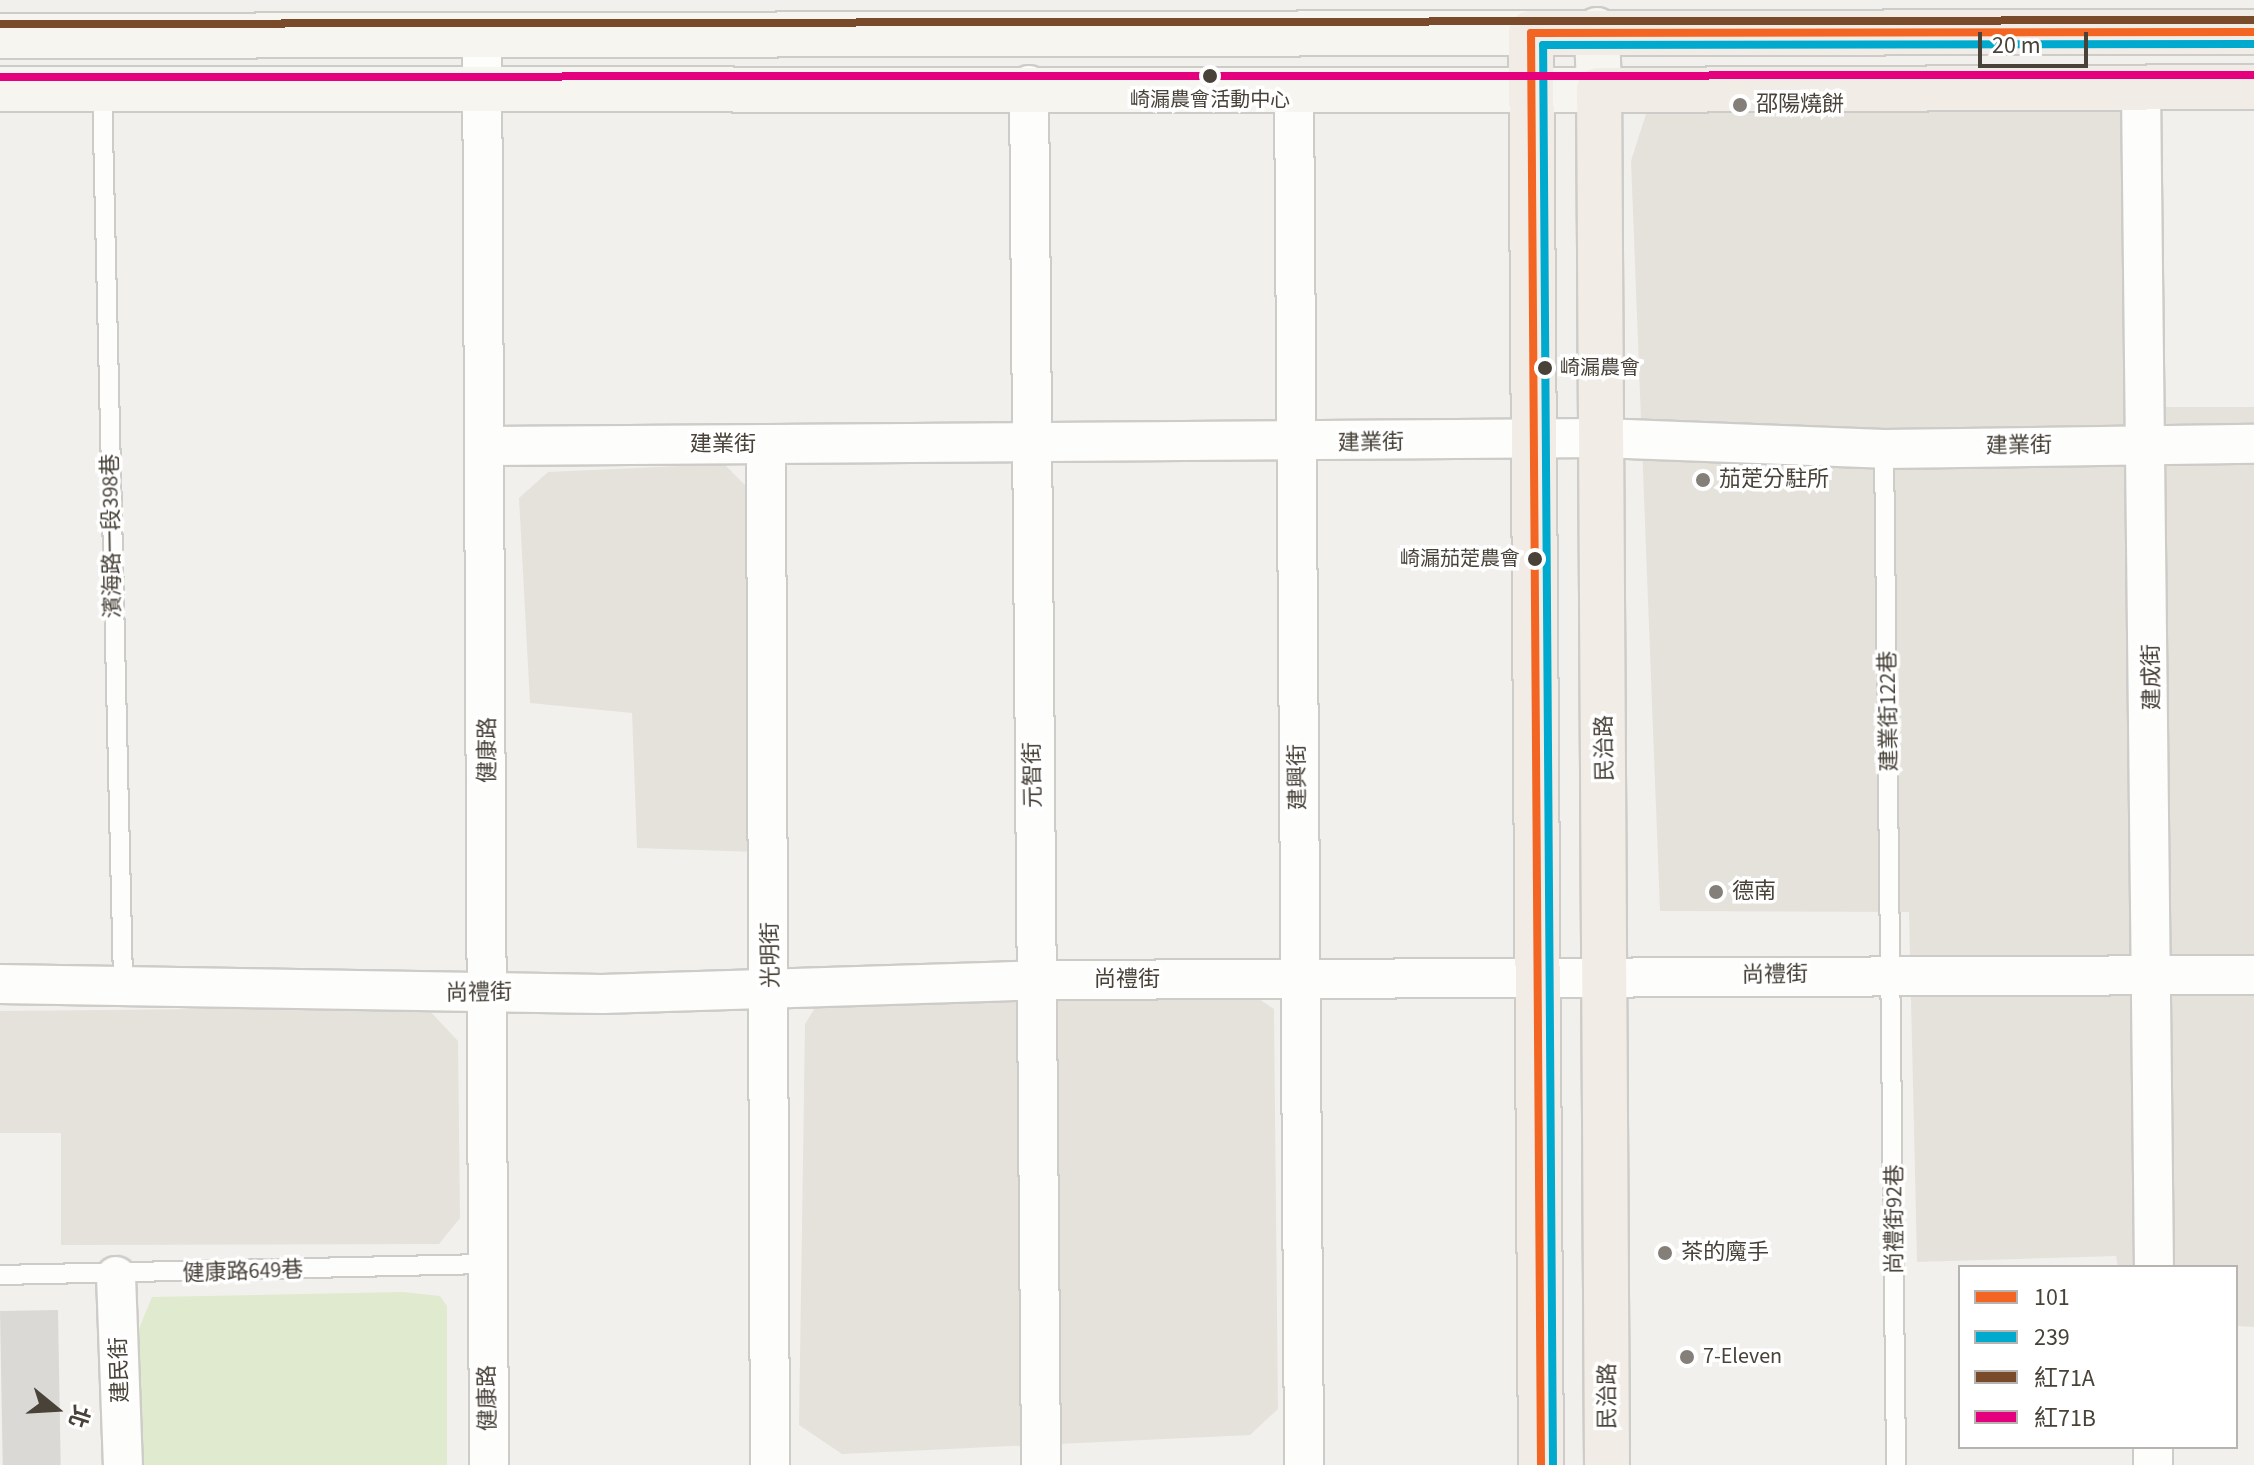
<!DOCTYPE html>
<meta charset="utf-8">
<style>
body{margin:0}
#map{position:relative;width:2254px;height:1465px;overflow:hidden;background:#f2f0ec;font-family:"Source Sans 3","Noto Sans TC",sans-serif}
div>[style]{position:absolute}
.residential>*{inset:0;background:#e5e2db}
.green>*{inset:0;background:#e0eace}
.building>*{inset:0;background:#dbd9d5;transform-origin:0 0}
.roads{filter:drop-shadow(2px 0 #ceccc8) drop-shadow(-2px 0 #ceccc8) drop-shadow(0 2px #ceccc8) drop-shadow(0 -2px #ceccc8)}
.lane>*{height:18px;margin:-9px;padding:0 9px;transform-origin:9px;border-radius:9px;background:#fdfdfc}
.street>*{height:38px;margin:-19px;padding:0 19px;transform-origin:19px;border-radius:19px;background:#fdfdfc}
.secondary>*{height:44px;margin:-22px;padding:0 22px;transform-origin:22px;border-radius:22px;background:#f7f5f0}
.primary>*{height:44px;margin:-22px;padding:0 22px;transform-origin:22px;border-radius:22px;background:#f1ede6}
.bus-1>*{height:8px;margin:-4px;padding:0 4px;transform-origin:4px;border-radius:4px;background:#f26522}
.bus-2>*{height:8px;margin:-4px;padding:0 4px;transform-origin:4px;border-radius:4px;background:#00a9ce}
.bus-3>*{height:8px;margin:-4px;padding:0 4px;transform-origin:4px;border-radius:4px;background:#7a4b2a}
.bus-4>*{height:8px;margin:-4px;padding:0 4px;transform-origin:4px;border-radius:4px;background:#e5007d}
.dots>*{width:22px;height:22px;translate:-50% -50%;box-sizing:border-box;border:4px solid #fff;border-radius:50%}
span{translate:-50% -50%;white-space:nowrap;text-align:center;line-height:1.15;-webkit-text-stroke:7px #fff;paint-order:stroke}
.bus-label{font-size:20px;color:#484239}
.left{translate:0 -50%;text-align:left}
.right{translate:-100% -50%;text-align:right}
.poi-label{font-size:22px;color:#484239}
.street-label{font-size:22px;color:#484239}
.legend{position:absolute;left:1958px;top:1265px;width:280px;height:184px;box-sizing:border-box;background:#fff;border:2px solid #b6b3b0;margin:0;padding:10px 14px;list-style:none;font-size:24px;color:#484239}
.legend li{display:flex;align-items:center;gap:16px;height:40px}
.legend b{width:40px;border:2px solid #b6b3b0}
.north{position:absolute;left:16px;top:1369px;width:80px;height:80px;-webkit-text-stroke:6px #fff;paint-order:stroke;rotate:108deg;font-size:22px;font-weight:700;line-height:32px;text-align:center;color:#484239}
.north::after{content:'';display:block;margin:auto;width:28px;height:36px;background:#484239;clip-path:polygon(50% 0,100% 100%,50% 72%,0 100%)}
.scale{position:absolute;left:1978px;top:32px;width:110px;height:36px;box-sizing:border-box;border:4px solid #484239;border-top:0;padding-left:10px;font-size:24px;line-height:28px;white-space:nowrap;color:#484239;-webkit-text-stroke:6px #fff;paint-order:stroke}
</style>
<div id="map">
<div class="residential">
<i style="clip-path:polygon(2159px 105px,2163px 407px,2254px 407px,2254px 1327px,2236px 1326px,2236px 1267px,2118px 1267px,2116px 1256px,1917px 1262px,1909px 912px,1660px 911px,1631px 161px,1646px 114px)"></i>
<i style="clip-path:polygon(724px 464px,749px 489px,757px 852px,637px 848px,632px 713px,530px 703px,519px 498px,548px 472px)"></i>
<i style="clip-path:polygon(1240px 986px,1274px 1009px,1278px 1409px,1250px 1435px,842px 1454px,799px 1425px,805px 1024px,826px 990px)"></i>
<i style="clip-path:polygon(426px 1007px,458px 1041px,460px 1218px,439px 1244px,61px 1245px,61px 1133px,0 1133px,0 1011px)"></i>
</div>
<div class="green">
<i style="clip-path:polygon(403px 1292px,440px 1296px,447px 1306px,447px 1465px,139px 1465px,136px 1336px,152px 1297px)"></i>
</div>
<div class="building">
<i style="left:58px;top:1310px;width:155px;height:58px;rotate:89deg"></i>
</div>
<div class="roads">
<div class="lane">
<i style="left:102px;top:89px;width:893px;rotate:88.65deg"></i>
<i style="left:1884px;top:449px;width:1016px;rotate:89.32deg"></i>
<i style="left:0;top:1275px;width:486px;rotate:-1.3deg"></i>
</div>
<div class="street">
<i style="left:482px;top:35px;width:1430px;rotate:89.72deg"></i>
<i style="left:1029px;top:85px;width:1380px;rotate:89.5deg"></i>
<i style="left:2141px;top:88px;width:1179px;rotate:89.37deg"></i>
<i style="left:1294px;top:89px;width:1376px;rotate:89.58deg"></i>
<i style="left:766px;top:444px;width:1021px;rotate:89.78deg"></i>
<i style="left:488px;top:446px;width:1113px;rotate:-0.41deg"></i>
<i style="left:1601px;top:438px;width:283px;rotate:2.2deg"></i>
<i style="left:1884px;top:449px;width:370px;rotate:-0.8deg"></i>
<i style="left:0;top:984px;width:602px;rotate:0.95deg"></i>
<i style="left:602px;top:994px;width:435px;rotate:-1.8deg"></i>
<i style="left:1037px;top:980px;width:1217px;rotate:-0.24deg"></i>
<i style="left:116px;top:1276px;width:189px;rotate:87.9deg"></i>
<i style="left:2153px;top:1465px;width:18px;rotate:-90deg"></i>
</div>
<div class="secondary">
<i style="left:0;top:36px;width:1531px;rotate:-0.11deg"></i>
<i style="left:0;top:89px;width:1599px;rotate:0.04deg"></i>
<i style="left:1599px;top:90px;width:60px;rotate:-91.9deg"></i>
</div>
<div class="primary">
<i style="left:1541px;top:1465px;width:1432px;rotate:-90.4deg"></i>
<i style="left:1531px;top:33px;width:723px;rotate:-0.08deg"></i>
<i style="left:1607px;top:1465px;width:1375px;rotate:-90.33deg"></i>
<i style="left:1599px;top:90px;width:655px;rotate:-0.26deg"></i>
</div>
</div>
<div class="bus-1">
<i style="left:1541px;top:1465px;width:1432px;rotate:-90.4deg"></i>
<i style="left:1531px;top:33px;width:723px;rotate:-0.08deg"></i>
</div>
<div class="bus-2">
<i style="left:1553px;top:1465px;width:1420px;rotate:-90.4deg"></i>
<i style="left:1543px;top:45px;width:711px;rotate:-0.08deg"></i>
</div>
<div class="bus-3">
<i style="left:0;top:24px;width:2254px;rotate:-0.1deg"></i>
</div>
<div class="bus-4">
<i style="left:0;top:77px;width:2254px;rotate:-0.05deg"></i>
</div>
<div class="dots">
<i style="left:1210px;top:76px;background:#484239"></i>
<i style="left:1740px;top:105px;background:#847f78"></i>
<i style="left:1545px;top:368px;background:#484239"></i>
<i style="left:1703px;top:480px;background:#847f78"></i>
<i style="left:1535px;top:559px;background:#484239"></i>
<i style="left:1716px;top:892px;background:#847f78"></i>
<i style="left:1665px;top:1253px;background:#847f78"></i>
<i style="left:1687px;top:1357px;background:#847f78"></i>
</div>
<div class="bus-label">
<span style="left:1210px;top:100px">崎漏農會活動中心</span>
<span class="left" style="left:1560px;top:368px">崎漏農會</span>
<span class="right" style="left:1520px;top:559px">崎漏茄萣農會</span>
</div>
<div class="poi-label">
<span class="left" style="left:1756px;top:105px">邵陽燒餅</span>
<span class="left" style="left:1719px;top:480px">茄萣分駐所</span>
<span class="left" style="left:1732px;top:892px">德南</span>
<span class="left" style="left:1681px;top:1253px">茶的魔手</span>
<span class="left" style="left:1703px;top:1357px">7-Eleven</span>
</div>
<div class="street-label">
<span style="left:1371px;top:443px;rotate:-1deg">建業街</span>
<span style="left:723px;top:445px">建業街</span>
<span style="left:2019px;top:446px;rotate:-1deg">建業街</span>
<span style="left:112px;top:536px;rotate:-91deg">濱海路一段398巷</span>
<span style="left:2152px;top:677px;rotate:-91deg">建成街</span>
<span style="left:1889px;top:711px;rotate:-91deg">建業街122巷</span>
<span style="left:1605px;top:748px;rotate:-91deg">民治路</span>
<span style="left:488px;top:750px;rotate:-90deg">健康路</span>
<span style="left:1033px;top:775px;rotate:-91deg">元智街</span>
<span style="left:1298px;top:777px;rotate:-91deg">建興街</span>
<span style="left:771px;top:955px;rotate:-91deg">光明街</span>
<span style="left:1775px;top:975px;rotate:-1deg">尚禮街</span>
<span style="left:1127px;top:980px">尚禮街</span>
<span style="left:479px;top:993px;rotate:-1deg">尚禮街</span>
<span style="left:1895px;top:1219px;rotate:-90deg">尚禮街92巷</span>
<span style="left:243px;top:1272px;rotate:-2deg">健康路649巷</span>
<span style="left:120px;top:1370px;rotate:-92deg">建民街</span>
<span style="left:1608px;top:1396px;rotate:-90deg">民治路</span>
<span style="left:488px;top:1398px;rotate:-91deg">健康路</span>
</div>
<ul class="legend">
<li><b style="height:10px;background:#f26522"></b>101</li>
<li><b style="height:10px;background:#00a9ce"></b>239</li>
<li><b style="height:10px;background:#7a4b2a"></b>紅71A</li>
<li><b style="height:10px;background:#e5007d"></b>紅71B</li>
</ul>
<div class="north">北</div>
<div class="scale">20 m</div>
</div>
